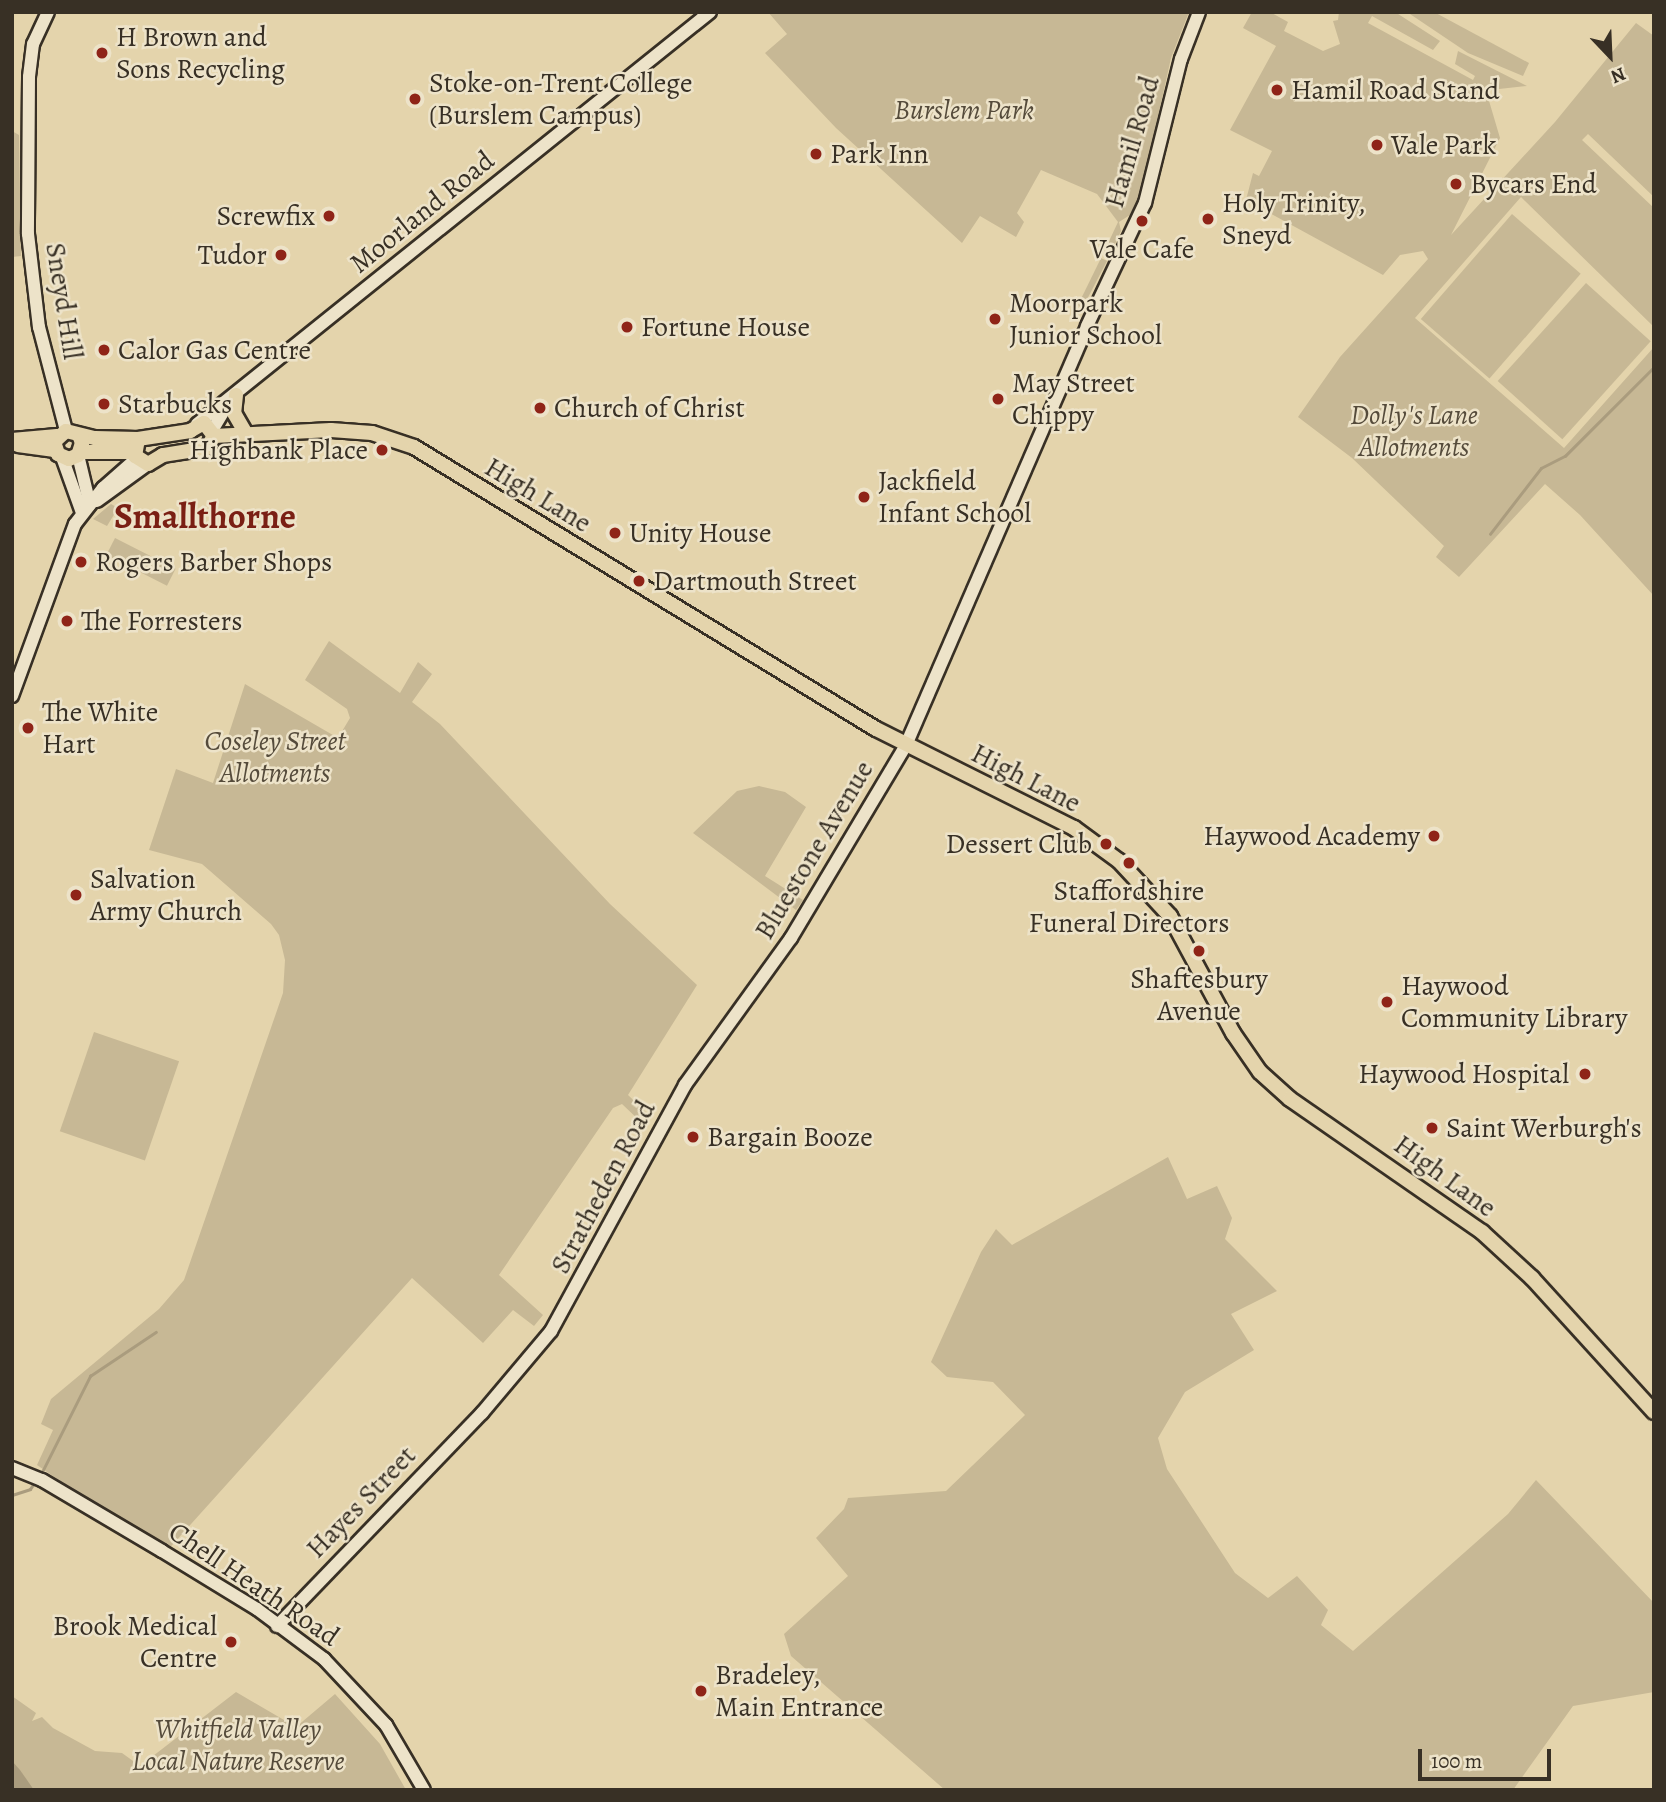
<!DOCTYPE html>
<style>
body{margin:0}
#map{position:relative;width:1666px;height:1802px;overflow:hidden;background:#e4d4ac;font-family:Alegreya,serif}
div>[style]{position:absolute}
.green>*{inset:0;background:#c7b895;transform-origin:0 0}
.water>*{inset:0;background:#aa9c7e}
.stream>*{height:2.5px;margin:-1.25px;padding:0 1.25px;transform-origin:1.25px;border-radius:1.25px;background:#aa9c7e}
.roads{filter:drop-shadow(2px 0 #383025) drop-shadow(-2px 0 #383025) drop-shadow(0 2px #383025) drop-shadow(0 -2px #383025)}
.secondary>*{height:12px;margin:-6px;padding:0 6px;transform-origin:6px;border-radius:6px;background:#ede3c9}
.primary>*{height:14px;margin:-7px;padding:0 7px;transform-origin:7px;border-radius:7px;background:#e4d4ac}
.dots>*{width:19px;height:19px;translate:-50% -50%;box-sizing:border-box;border:4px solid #ede3c9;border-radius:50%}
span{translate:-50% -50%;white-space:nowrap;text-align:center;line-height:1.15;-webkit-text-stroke:5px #ede3c9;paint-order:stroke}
.poi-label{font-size:28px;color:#383025}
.left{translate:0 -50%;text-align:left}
.right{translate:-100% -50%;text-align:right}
.park-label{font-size:28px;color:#554b3b;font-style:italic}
.street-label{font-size:28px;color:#383025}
.district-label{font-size:35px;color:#7a1f14;font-weight:700}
.frame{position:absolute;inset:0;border:14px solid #383025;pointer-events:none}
.north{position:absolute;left:1575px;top:21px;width:70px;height:70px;-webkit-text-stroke:5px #ede3c9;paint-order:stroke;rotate:157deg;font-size:19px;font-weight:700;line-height:28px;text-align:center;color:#383025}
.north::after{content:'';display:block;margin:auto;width:24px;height:32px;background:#383025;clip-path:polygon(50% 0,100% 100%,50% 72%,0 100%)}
.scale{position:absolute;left:1418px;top:1749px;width:133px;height:32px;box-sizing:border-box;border:4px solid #383025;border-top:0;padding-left:9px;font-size:21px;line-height:24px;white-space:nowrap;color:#383025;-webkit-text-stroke:5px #ede3c9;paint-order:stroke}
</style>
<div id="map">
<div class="green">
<i style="clip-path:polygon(768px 12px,1189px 12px,1171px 58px,1141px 193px,1130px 215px,1119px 222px,1121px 231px,1110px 255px,1104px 252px,1118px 222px,1097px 194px,1041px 170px,1017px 213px,1024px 222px,1016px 237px,980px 216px,962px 243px,836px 128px,765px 53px,787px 34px)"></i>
<i style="clip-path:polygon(1252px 12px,1270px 12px,1288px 22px,1284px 31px,1323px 51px,1340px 44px,1333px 21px,1338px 20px,1339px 12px,1395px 12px,1440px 41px,1433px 50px,1372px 16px,1368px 23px,1473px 80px,1475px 76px,1455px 64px,1458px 51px,1527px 86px,1490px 90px,1487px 94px,1500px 138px,1451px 235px,1555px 122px,1636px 23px,1654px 36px,1654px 197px,1588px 134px,1582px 140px,1654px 208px,1654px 327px,1521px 197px,1415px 318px,1564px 448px,1654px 347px,1654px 596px,1580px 515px,1545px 484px,1459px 577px,1436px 557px,1444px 546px,1352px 458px,1298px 417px,1340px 357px,1428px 259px,1423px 251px,1400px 255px,1383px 275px,1246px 200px,1253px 173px,1259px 176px,1272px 151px,1230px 130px,1276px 46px,1243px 28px)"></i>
<i style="clip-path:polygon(1407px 12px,1434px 12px,1529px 63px,1523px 76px,1468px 53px)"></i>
<i style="clip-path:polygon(12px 131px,19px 135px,21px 256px,12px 257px)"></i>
<i style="left:1512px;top:214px;width:91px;height:139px;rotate:41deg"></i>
<i style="clip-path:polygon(1101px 258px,1107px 261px,1082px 309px,1078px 305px)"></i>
<i style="left:1586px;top:283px;width:87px;height:132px;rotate:42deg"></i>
<i style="clip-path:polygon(111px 504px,118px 508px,107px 526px,93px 519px)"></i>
<i style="left:115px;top:538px;width:68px;height:19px;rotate:27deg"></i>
<i style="clip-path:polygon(329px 641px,400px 693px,418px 662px,432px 674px,412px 702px,440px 724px,610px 904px,697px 985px,628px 1095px,649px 1115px,642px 1123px,622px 1104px,613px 1108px,499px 1275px,543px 1315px,534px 1326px,513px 1310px,483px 1343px,412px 1278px,165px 1553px,37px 1465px,53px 1430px,41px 1424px,51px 1399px,159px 1309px,184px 1280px,283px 993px,285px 960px,279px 935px,271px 924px,202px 864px,149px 850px,176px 769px,213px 783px,245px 684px,338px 738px,350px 718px,347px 709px,305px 680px)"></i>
<i style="clip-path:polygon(759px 786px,785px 792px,806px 807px,765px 876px,803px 900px,796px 910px,693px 833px,737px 791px)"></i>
<i style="left:94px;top:1032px;width:90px;height:105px;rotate:19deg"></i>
<i style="clip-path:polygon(1168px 1157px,1187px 1199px,1217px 1186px,1232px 1218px,1225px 1239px,1277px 1291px,1231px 1314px,1254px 1350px,1185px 1392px,1158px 1438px,1167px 1469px,1235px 1573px,1268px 1598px,1297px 1576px,1328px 1610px,1321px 1625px,1353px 1651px,1508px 1514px,1536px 1480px,1654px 1603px,1654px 1692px,1573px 1706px,1513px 1790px,945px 1790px,791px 1656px,784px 1634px,848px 1576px,816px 1538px,844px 1509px,848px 1498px,946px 1491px,1025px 1415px,993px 1382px,947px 1377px,931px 1362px,981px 1252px,996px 1229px,1012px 1245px)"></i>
<i style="clip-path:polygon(236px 1692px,296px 1727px,335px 1694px,380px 1744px,406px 1790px,12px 1790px,12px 1696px,36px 1713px,32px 1721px,42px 1717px,53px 1728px,95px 1751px,122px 1753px,140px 1766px)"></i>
</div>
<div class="water">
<i style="clip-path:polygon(12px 1761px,20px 1770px,34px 1790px,12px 1790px)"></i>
</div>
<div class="stream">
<i style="left:1490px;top:534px;width:83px;rotate:-52.3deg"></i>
<i style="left:1541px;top:468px;width:27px;rotate:-27deg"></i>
<i style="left:1565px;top:456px;width:126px;rotate:-45deg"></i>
<i style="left:41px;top:1474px;width:110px;rotate:-63.4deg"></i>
<i style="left:90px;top:1376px;width:79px;rotate:-33.7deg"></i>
<i style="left:12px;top:1495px;width:19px;rotate:-18deg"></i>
<i style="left:30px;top:1489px;width:9px;rotate:-54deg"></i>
</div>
<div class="roads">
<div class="secondary">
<i style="left:48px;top:12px;width:35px;rotate:115deg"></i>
<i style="left:33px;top:44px;width:33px;rotate:97deg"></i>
<i style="left:29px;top:77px;width:157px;rotate:90.4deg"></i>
<i style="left:28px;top:234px;width:94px;rotate:83.3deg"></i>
<i style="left:39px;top:327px;width:107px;rotate:75.4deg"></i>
<i style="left:197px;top:424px;width:658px;rotate:-38.77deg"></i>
<i style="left:213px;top:429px;width:29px;rotate:-59deg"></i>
<i style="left:78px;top:455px;width:51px;rotate:76.5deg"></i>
<i style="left:62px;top:457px;width:59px;rotate:70.3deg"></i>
<i style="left:97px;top:501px;width:63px;rotate:-36deg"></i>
<i style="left:12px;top:696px;width:183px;rotate:-69.9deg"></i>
<i style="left:75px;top:524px;width:46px;rotate:-52.1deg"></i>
<i style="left:103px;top:488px;width:45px;rotate:-41.4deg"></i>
<i style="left:12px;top:1468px;width:32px;rotate:22deg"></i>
<i style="left:42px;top:1480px;width:139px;rotate:30.6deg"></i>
<i style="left:162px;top:1551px;width:111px;rotate:31.4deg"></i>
<i style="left:257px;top:1609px;width:84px;rotate:36.7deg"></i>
<i style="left:324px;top:1659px;width:91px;rotate:46.8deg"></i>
<i style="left:386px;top:1725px;width:75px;rotate:59.7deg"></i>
<i style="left:277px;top:1626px;width:296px;rotate:-46.1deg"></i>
<i style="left:482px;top:1413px;width:107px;rotate:-49.9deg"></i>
<i style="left:551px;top:1331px;width:280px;rotate:-61.4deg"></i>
<i style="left:685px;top:1085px;width:181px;rotate:-54.2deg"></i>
<i style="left:791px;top:938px;width:225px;rotate:-59.2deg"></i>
<i style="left:906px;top:745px;width:456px;rotate:-66.6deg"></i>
<i style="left:1087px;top:326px;width:136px;rotate:-64.8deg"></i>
<i style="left:1145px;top:203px;width:148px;rotate:-76deg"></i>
<i style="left:1181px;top:59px;width:50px;rotate:-69deg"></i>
</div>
<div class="primary">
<i style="left:236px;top:395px;width:18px;rotate:96deg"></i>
<i style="left:234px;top:413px;width:22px;rotate:60deg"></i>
<i style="left:79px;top:435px;width:9px;rotate:69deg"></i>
<i style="left:82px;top:443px;width:13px;rotate:108deg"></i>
<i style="left:78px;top:455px;width:10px;rotate:156deg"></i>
<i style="left:69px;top:459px;width:12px;rotate:-156deg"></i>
<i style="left:58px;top:454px;width:13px;rotate:-108deg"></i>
<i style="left:54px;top:442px;width:16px;rotate:-43deg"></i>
<i style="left:66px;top:431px;width:30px;rotate:14deg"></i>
<i style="left:95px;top:438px;width:43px;rotate:1.3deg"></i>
<i style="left:138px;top:439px;width:53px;rotate:-8.7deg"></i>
<i style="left:190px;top:431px;width:16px;rotate:-30deg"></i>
<i style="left:204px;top:423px;width:16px;rotate:52deg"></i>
<i style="left:214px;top:436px;width:14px;rotate:120deg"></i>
<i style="left:207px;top:448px;width:45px;rotate:171deg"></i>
<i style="left:163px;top:455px;width:17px;rotate:149deg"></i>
<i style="left:148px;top:464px;width:15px;rotate:-148deg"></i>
<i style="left:135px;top:456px;width:17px;rotate:-80deg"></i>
<i style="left:214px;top:436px;width:117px;rotate:-2.9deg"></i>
<i style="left:331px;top:430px;width:41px;rotate:4.2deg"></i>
<i style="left:372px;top:433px;width:44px;rotate:18.4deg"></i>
<i style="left:414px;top:447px;width:541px;rotate:31.4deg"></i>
<i style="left:876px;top:729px;width:221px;rotate:26.6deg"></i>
<i style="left:1074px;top:828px;width:56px;rotate:36.3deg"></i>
<i style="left:1119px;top:861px;width:75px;rotate:47.2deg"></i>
<i style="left:1170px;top:916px;width:133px;rotate:61.7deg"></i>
<i style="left:1233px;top:1033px;width:47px;rotate:55.3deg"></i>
<i style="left:1260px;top:1072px;width:40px;rotate:42deg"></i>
<i style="left:1290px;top:1099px;width:234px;rotate:34.7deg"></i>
<i style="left:1482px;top:1232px;width:68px;rotate:42.6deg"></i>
<i style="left:1532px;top:1278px;width:181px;rotate:47.7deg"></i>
<i style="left:12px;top:440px;width:45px;rotate:-5.1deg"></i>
<i style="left:18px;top:445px;width:37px;rotate:8deg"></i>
<i style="left:81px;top:452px;width:53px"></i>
</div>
</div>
<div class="dots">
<i style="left:102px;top:53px;background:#8f2418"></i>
<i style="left:1277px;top:90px;background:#8f2418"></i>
<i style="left:415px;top:99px;background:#8f2418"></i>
<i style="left:1377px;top:145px;background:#8f2418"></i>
<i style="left:816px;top:154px;background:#8f2418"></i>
<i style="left:1456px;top:184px;background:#8f2418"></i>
<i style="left:329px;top:216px;background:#8f2418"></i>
<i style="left:1208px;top:219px;background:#8f2418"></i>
<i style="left:1142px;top:221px;background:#8f2418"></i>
<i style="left:281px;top:255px;background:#8f2418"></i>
<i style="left:995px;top:319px;background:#8f2418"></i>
<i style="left:627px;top:327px;background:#8f2418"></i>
<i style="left:104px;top:350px;background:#8f2418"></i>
<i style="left:998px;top:399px;background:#8f2418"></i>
<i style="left:104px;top:404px;background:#8f2418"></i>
<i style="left:540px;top:408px;background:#8f2418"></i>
<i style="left:382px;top:450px;background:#8f2418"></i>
<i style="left:864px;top:497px;background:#8f2418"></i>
<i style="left:615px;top:533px;background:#8f2418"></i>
<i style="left:81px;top:562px;background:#8f2418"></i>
<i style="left:639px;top:581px;background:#8f2418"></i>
<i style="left:67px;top:621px;background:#8f2418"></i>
<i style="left:28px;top:728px;background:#8f2418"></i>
<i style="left:1434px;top:836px;background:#8f2418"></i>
<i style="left:1106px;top:844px;background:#8f2418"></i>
<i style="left:1129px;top:863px;background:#8f2418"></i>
<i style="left:76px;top:895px;background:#8f2418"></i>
<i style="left:1199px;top:951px;background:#8f2418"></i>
<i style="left:1387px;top:1002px;background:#8f2418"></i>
<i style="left:1585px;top:1074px;background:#8f2418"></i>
<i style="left:1432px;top:1128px;background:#8f2418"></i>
<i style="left:693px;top:1137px;background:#8f2418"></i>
<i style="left:231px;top:1642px;background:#8f2418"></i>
<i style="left:701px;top:1691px;background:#8f2418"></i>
</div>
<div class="poi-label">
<span class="left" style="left:116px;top:53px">H Brown and<br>Sons Recycling</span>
<span class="left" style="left:429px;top:99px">Stoke-on-Trent College<br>(Burslem Campus)</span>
<span class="left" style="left:1291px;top:90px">Hamil Road Stand</span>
<span class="left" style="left:1391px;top:145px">Vale Park</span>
<span class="left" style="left:830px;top:154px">Park Inn</span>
<span class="left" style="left:1470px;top:184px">Bycars End</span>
<span class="left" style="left:1222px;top:219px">Holy Trinity,<br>Sneyd</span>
<span class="right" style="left:315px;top:216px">Screwfix</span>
<span style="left:1142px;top:249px">Vale Cafe</span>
<span class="right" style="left:267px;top:255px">Tudor</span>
<span class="left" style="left:1009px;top:319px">Moorpark<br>Junior School</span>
<span class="left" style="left:641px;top:327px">Fortune House</span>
<span class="left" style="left:118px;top:350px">Calor Gas Centre</span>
<span class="left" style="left:1012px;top:399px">May Street<br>Chippy</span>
<span class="left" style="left:118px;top:404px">Starbucks</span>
<span class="left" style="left:554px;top:408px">Church of Christ</span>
<span class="right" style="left:368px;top:450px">Highbank Place</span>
<span class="left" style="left:878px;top:497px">Jackfield<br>Infant School</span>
<span class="left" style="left:629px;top:533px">Unity House</span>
<span class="left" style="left:95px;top:562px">Rogers Barber Shops</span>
<span class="left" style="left:653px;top:581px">Dartmouth Street</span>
<span class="left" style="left:81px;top:621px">The Forresters</span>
<span class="left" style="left:42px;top:728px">The White<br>Hart</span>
<span class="right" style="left:1420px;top:836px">Haywood Academy</span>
<span class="right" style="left:1092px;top:844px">Dessert Club</span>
<span class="left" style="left:90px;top:895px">Salvation<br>Army Church</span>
<span style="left:1129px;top:907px">Staffordshire<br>Funeral Directors</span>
<span style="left:1199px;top:995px">Shaftesbury<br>Avenue</span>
<span class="left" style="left:1401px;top:1002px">Haywood<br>Community Library</span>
<span class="right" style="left:1569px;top:1074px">Haywood Hospital</span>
<span class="left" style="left:1446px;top:1128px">Saint Werburgh's</span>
<span class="left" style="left:707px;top:1137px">Bargain Booze</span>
<span class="right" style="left:217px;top:1642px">Brook Medical<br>Centre</span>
<span class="left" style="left:715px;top:1691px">Bradeley,<br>Main Entrance</span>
</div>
<div class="park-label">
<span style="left:964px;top:110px">Burslem Park</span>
<span style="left:1414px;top:431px">Dolly's Lane<br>Allotments</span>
<span style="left:275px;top:757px">Coseley Street<br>Allotments</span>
<span style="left:238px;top:1745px">Whitfield Valley<br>Local Nature Reserve</span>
</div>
<div class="street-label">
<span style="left:1132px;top:142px;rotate:-74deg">Hamil Road</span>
<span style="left:422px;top:212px;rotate:-39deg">Moorland Road</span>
<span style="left:64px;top:301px;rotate:81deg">Sneyd Hill</span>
<span style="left:538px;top:495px;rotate:31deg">High Lane</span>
<span style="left:1026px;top:778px;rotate:27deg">High Lane</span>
<span style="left:814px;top:850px;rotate:-59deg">Bluestone Avenue</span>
<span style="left:1445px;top:1176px;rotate:36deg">High Lane</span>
<span style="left:603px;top:1187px;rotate:-62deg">Stratheden Road</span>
<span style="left:361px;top:1502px;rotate:-46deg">Hayes Street</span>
<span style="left:254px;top:1584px;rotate:34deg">Chell Heath Road</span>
</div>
<div class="district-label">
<span style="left:205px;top:516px">Smallthorne</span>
</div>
<div class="frame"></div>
<div class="north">N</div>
<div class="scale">100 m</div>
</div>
